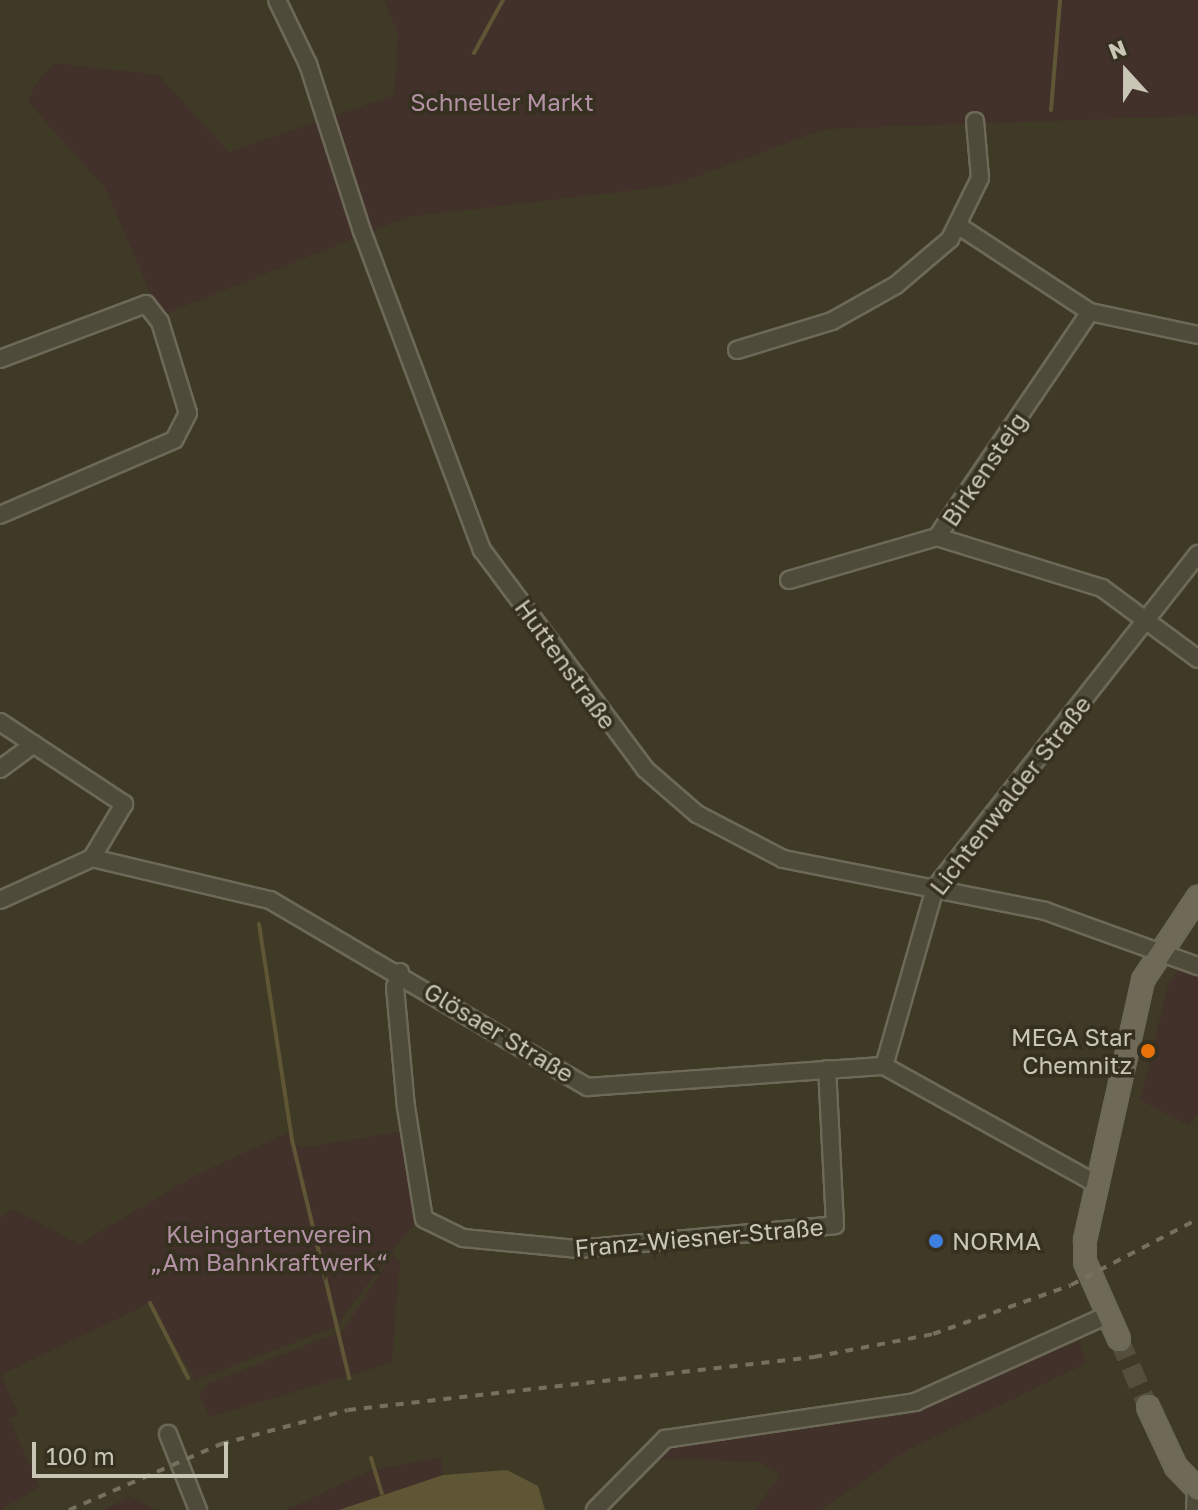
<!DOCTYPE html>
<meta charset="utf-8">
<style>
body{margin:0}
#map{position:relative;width:1198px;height:1510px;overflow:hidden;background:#3f3a26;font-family:"Golos Text",sans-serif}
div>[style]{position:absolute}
.green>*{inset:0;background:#42312a}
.water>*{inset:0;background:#5f5635}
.stream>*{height:4px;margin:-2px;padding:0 2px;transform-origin:2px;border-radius:2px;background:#5f5635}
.major-tunnel>*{height:20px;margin-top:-10px;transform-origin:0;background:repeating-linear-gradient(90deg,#544f3c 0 20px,transparent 0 30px)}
.roads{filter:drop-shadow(2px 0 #6d6958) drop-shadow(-2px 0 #6d6958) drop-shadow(0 2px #6d6958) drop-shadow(0 -2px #6d6958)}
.minor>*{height:16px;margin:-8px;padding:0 8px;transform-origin:8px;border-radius:8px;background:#4f4b3a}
.major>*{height:20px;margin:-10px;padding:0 10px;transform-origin:10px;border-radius:10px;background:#6f6a58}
.rail>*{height:4px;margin-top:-2px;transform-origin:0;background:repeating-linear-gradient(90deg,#76715c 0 8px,transparent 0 16px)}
.dots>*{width:22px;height:22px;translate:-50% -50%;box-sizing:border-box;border:4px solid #35301f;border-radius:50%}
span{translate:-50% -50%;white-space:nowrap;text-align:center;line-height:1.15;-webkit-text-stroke:7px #35301f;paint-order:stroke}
.park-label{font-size:24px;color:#b392a5}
.street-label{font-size:24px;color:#cac6b6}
.poi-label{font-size:24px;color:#cac6b6}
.right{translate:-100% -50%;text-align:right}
.left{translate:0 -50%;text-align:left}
.north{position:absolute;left:1086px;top:32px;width:80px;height:80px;-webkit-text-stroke:6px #35301f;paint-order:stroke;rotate:339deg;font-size:22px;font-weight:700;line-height:32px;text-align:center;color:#cac6b6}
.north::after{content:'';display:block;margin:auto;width:28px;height:36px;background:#cac6b6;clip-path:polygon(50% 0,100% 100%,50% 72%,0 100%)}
.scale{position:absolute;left:32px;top:1442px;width:196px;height:36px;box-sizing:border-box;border:4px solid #cac6b6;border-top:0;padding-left:10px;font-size:24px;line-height:28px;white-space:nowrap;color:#cac6b6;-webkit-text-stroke:6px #35301f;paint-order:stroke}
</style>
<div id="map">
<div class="green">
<i style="clip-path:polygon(384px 0,1198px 0,1198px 116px,826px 129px,671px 186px,408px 217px,160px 316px,105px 188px,28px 102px,34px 86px,54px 63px,159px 75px,229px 152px,394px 95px,398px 34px)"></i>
<i style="clip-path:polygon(1181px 965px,1198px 976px,1198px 1113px,1189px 1126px,1140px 1100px,1168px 985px)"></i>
<i style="clip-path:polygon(405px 1131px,420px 1216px,335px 1327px,195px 1380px,150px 1303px,1px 1375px,19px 1414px,9px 1419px,40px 1487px,0 1510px,0 1218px,13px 1209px,79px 1244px,194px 1176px,289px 1132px,300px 1148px)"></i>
<i style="clip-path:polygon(393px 1254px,400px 1261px,392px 1363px,210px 1417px,199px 1395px,209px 1383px,343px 1331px)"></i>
<i style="clip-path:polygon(1079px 1341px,1087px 1363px,908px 1450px,820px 1510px,755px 1510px,781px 1474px,759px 1462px,657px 1459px,638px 1474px,662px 1449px,904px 1415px)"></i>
<i style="clip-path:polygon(441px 1457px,443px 1475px,339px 1510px,286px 1510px,371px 1470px)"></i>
<i style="clip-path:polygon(130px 1496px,156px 1510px,104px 1510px)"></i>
</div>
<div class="water">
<i style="clip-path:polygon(507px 1470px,538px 1486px,545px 1510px,339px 1510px,443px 1475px)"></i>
</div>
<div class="stream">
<i style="left:474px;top:53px;width:60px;rotate:-61.3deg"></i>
<i style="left:1051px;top:110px;width:110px;rotate:-85.3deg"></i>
<i style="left:259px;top:924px;width:219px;rotate:81.3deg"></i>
<i style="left:292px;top:1140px;width:245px;rotate:76.5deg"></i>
<i style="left:150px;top:1303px;width:84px;rotate:63.1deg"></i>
<i style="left:371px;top:1458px;width:37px;rotate:73deg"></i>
</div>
<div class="major-tunnel">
<i style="left:1119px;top:1339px;width:74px;rotate:66.9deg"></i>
</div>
<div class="roads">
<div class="minor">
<i style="left:277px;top:0;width:71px;rotate:64.2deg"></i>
<i style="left:308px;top:64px;width:176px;rotate:72.1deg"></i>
<i style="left:362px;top:231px;width:341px;rotate:69.4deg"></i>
<i style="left:482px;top:550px;width:273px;rotate:53.3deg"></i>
<i style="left:645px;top:769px;width:69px;rotate:40.9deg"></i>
<i style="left:697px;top:814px;width:97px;rotate:27.6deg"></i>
<i style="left:783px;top:859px;width:267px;rotate:11.2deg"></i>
<i style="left:1045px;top:911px;width:163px;rotate:19.8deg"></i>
<i style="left:962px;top:228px;width:153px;rotate:33.3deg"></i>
<i style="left:1090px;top:312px;width:110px;rotate:12deg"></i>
<i style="left:737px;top:350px;width:99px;rotate:-17deg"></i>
<i style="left:832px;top:321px;width:73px;rotate:-29.4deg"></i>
<i style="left:896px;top:285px;width:71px;rotate:-40.4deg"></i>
<i style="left:950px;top:239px;width:68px;rotate:-63.8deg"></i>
<i style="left:980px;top:178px;width:57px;rotate:-95deg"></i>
<i style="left:0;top:359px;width:156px;rotate:-20.6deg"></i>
<i style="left:146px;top:304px;width:23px;rotate:52deg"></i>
<i style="left:160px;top:322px;width:95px;rotate:72.9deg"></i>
<i style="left:188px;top:413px;width:30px;rotate:117deg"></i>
<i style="left:174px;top:440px;width:189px;rotate:156.7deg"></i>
<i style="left:937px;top:537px;width:173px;rotate:17.2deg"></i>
<i style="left:1102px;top:588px;width:119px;rotate:36.5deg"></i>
<i style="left:789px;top:580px;width:154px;rotate:-16.2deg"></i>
<i style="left:937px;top:537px;width:272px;rotate:-55.8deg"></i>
<i style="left:0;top:722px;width:149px;rotate:33.5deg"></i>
<i style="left:124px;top:804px;width:63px;rotate:120.7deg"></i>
<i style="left:0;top:769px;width:42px;rotate:-36.3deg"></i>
<i style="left:0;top:900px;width:101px;rotate:-24.5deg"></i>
<i style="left:92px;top:858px;width:183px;rotate:13.3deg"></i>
<i style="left:270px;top:900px;width:369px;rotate:30.5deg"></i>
<i style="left:588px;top:1087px;width:297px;rotate:-4.1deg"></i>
<i style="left:884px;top:1066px;width:244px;rotate:29deg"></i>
<i style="left:400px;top:972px;width:16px;rotate:108deg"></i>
<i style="left:395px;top:987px;width:121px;rotate:84.8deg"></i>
<i style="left:406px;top:1107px;width:113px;rotate:80.9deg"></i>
<i style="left:424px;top:1219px;width:43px;rotate:26deg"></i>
<i style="left:463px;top:1238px;width:116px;rotate:5.5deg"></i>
<i style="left:578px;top:1249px;width:258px;rotate:-5.3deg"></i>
<i style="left:835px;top:1225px;width:156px;rotate:-92.9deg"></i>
<i style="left:884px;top:1066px;width:185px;rotate:-74deg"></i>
<i style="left:935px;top:888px;width:425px;rotate:-51.8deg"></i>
<i style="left:168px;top:1434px;width:82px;rotate:68.5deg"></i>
<i style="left:595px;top:1510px;width:100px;rotate:-45.4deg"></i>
<i style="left:665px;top:1439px;width:253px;rotate:-8.4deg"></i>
<i style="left:915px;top:1402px;width:212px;rotate:-24.3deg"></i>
<i style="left:1195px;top:1510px;width:22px;rotate:-87deg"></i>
</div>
<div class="major">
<i style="left:1119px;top:1339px;width:84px;rotate:-113.8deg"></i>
<i style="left:1085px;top:1262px;width:22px;rotate:-90deg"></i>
<i style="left:1085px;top:1240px;width:266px;rotate:-77.4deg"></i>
<i style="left:1143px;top:980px;width:100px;rotate:-56.5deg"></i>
<i style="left:1148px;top:1407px;width:66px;rotate:65deg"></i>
<i style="left:1176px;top:1467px;width:32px;rotate:46deg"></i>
</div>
</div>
<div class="rail">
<i style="left:69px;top:1510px;width:166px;rotate:-23.5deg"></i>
<i style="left:221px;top:1444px;width:131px;rotate:-15deg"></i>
<i style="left:348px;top:1410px;width:469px;rotate:-6.5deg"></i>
<i style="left:814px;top:1357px;width:121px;rotate:-10.9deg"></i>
<i style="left:933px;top:1334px;width:146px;rotate:-19.5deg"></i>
<i style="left:1071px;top:1285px;width:143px;rotate:-27.5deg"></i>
</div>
<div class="dots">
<i style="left:1148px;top:1051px;background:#e8710a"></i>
<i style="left:936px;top:1241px;background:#3f7fe0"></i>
</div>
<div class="park-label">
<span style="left:502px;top:102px">Schneller Markt</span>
<span style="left:269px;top:1248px">Kleingartenverein<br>„Am Bahnkraftwerk“</span>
</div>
<div class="street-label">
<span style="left:984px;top:469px;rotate:-56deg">Birkensteig</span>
<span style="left:566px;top:664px;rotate:54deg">Huttenstraße</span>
<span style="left:1010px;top:795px;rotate:-52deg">Lichtenwalder Straße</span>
<span style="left:499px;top:1032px;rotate:31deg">Glösaer Straße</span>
<span style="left:699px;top:1237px;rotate:-5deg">Franz-Wiesner-Straße</span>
</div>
<div class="poi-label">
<span class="right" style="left:1132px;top:1051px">MEGA Star<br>Chemnitz</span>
<span class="left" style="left:952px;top:1241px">NORMA</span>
</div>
<div class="north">N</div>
<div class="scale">100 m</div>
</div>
